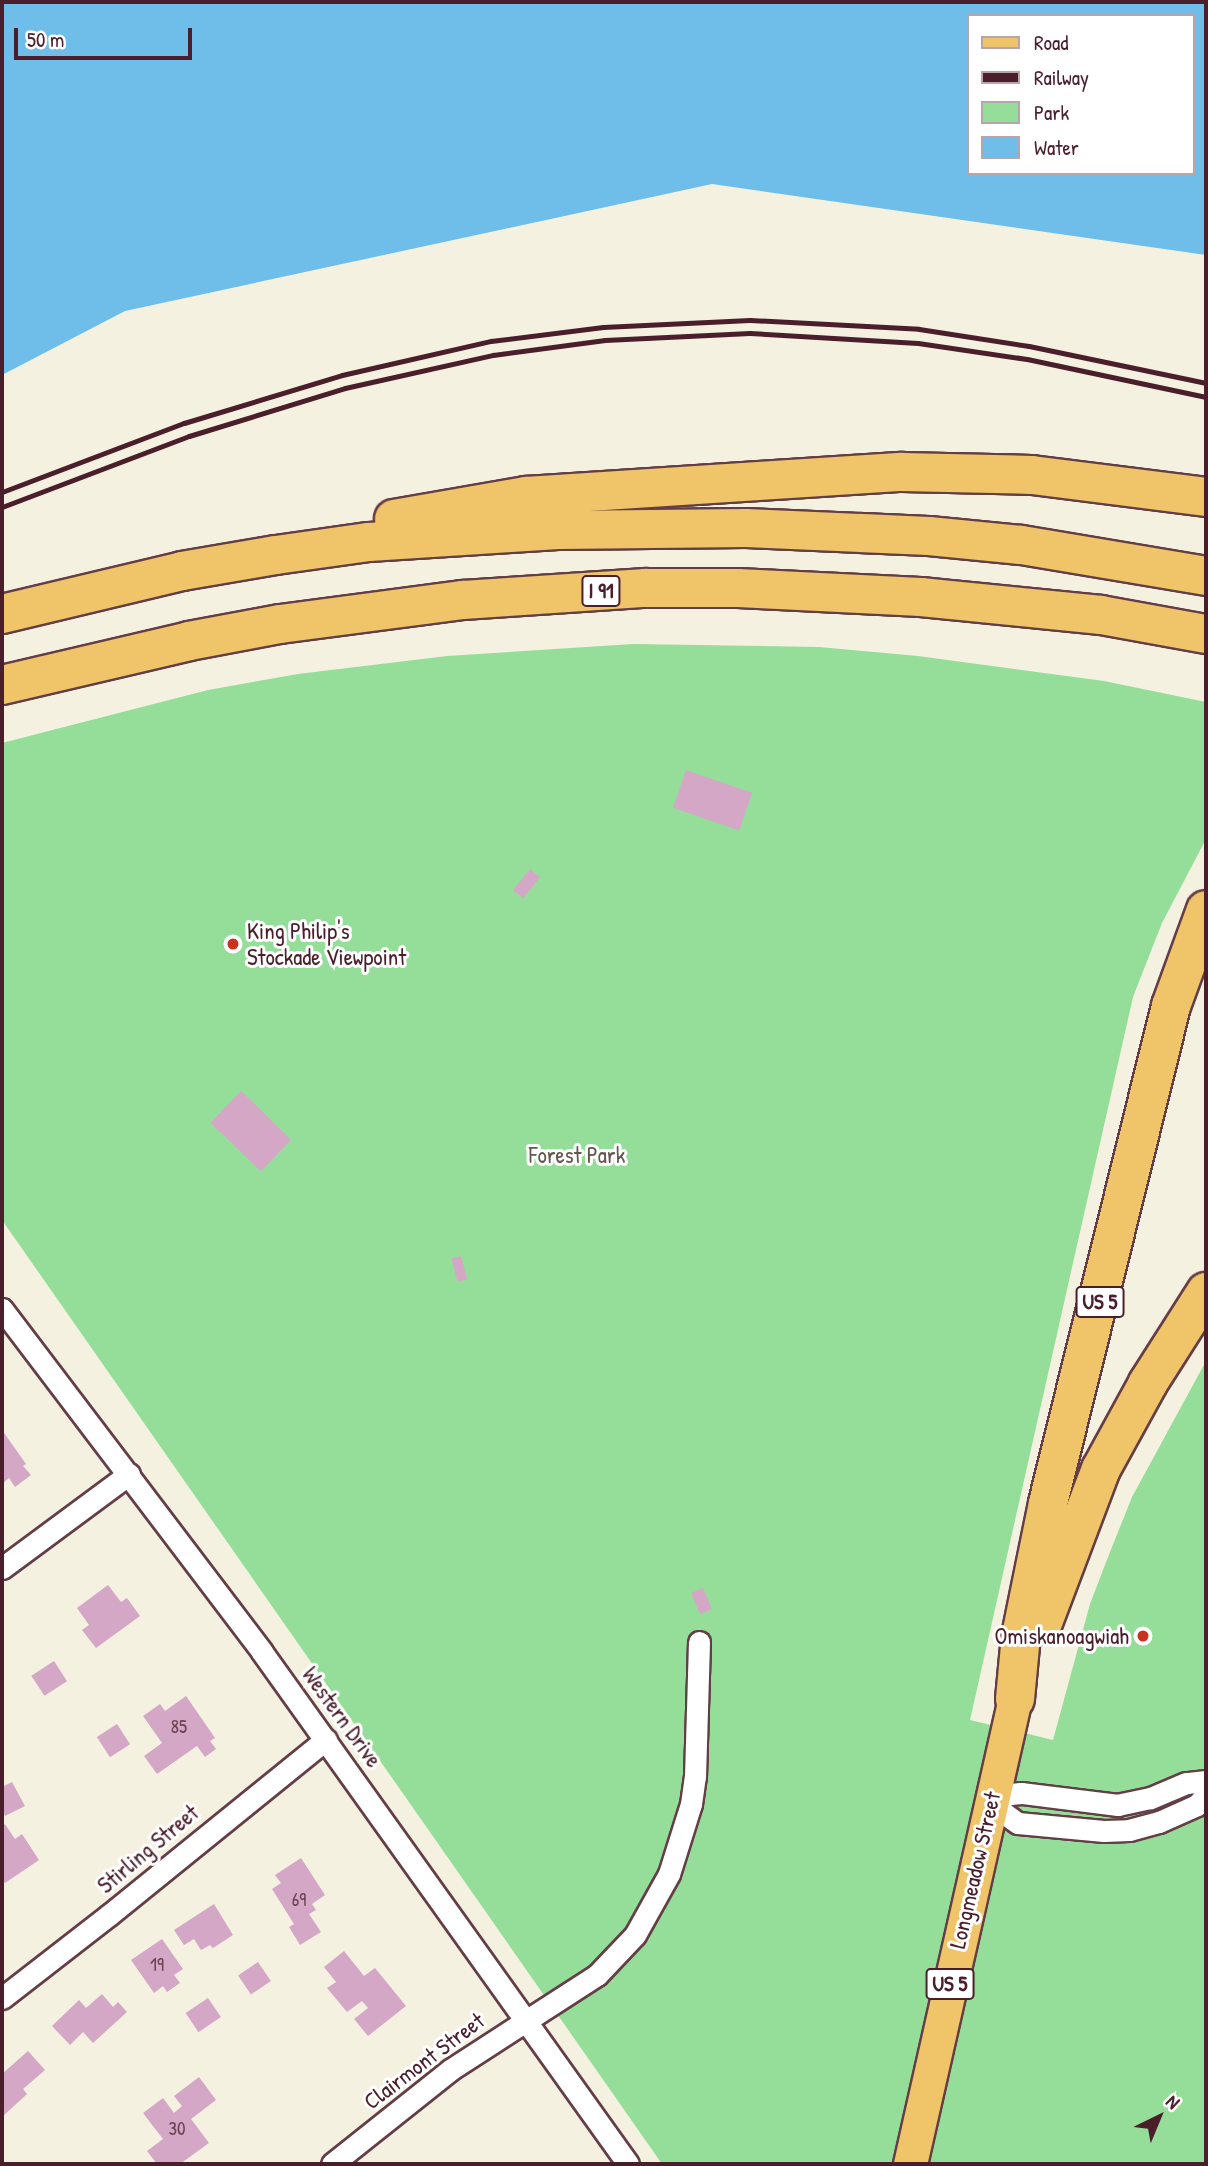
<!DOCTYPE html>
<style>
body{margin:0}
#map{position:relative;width:1208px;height:2166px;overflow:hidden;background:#f4f1e0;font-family:"Patrick Hand",sans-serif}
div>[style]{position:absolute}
.green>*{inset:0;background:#95de99}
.water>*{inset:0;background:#6ebee9}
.building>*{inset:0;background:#d4a7c6;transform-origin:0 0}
.roads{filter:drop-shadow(2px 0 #643e46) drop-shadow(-2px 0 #643e46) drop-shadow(0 2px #643e46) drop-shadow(0 -2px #643e46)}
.street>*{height:21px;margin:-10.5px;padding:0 10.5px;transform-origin:10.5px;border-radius:10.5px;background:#fff}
.primary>*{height:33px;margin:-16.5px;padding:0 16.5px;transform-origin:16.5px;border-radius:16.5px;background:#f0c469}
.highway>*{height:38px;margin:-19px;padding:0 19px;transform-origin:19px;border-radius:19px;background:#f0c469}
.rail>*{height:5px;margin:-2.5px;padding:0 2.5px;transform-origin:2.5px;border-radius:2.5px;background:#4a1f2b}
.dots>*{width:19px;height:19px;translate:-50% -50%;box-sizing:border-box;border:4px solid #fff;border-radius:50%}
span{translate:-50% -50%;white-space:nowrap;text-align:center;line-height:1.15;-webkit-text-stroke:6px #fff;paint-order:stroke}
.number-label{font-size:19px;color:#6c4152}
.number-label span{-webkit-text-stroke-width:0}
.shield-label span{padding:2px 5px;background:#fff;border:2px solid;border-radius:5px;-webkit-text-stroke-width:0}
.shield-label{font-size:21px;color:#4a1f2b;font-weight:700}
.poi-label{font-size:23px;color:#4a1f2b}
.left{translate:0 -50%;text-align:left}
.right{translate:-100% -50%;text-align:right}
.park-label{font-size:23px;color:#60584c}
.street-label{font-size:23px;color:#4a1f2b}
.frame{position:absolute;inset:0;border:4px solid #4a1f2b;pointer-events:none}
.legend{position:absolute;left:967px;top:14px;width:228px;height:161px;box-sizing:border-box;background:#fff;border:2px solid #b7a5aa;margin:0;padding:9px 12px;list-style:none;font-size:21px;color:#4a1f2b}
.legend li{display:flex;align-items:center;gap:14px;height:35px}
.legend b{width:35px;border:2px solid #b7a5aa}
.north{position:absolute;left:1124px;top:2082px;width:70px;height:70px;-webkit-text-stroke:5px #fff;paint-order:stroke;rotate:43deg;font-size:19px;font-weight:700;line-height:28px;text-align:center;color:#4a1f2b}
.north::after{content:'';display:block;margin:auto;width:24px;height:32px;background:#4a1f2b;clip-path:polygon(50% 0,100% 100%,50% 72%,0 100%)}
.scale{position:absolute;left:14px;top:28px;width:178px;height:32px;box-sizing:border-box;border:4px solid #4a1f2b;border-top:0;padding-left:9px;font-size:21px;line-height:24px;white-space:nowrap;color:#4a1f2b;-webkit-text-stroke:5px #fff;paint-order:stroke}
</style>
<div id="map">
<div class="green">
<i style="clip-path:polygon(633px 644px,819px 647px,918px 656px,1104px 681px,1206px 702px,1206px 839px,1162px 923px,1133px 997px,970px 1720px,1053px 1740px,1090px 1604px,1108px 1557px,1132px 1497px,1206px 1361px,1206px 2164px,662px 2164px,2px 1220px,2px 743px,208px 690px,298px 674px,447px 656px)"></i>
</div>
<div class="water">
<i style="clip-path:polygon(evenodd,2px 2px,1206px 2px,1206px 255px,712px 184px,125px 311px,2px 375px,2px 2px,968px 16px,1192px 16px,1192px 173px,968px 173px,968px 16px)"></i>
</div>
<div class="building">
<i style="left:686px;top:770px;width:70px;height:40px;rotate:19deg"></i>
<i style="left:530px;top:869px;width:13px;height:27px;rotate:39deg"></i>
<i style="left:241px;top:1091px;width:70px;height:44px;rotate:44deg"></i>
<i style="left:461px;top:1256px;width:24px;height:10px;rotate:75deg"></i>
<i style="clip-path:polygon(2px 1430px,26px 1464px,23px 1466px,31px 1475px,15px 1487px,9px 1478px,2px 1484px)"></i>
<i style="clip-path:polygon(108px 1585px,121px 1602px,127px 1598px,140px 1616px,96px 1648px,82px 1630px,89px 1625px,77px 1608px)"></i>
<i style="left:703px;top:1588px;width:23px;height:13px;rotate:67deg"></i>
<i style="left:54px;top:1661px;width:24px;height:27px;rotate:57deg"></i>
<i style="clip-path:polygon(186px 1696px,215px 1738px,210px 1741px,216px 1749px,205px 1757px,197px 1746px,157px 1774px,144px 1756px,162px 1743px,143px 1716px,160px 1704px,165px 1711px)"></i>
<i style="left:117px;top:1724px;width:24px;height:24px;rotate:57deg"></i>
<i style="clip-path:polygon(12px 1782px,25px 1806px,5px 1816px,2px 1809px,2px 1787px)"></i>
<i style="clip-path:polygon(5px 1824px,15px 1839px,22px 1834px,39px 1860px,5px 1883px,2px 1878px,2px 1826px)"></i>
<i style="clip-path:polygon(301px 1858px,325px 1895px,312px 1904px,316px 1910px,309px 1914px,321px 1932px,300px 1945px,289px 1927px,294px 1924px,272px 1889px,281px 1883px,275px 1875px)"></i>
<i style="clip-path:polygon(214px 1904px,233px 1935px,213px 1948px,210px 1945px,201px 1950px,194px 1939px,184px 1945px,174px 1930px)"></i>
<i style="clip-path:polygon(162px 1939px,183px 1969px,174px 1975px,180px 1983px,167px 1992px,163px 1986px,154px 1993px,131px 1960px)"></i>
<i style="clip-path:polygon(344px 1951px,364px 1976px,375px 1968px,406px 2006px,368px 2036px,354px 2019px,368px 2008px,362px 2001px,347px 2012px,327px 1988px,336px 1982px,324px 1967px)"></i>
<i style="left:258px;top:1962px;width:23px;height:24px;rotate:56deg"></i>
<i style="clip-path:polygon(102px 1994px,113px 2007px,118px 2002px,127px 2012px,93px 2043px,83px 2032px,70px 2045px,52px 2026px,79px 2000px,86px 2008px)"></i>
<i style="left:208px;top:1998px;width:23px;height:27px;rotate:56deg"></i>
<i style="clip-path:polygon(28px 2051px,45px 2070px,23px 2089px,27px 2094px,2px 2117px,2px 2074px)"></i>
<i style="clip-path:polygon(199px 2077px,216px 2100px,191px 2119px,209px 2143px,180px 2164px,157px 2164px,147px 2151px,163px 2139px,143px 2113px,163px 2098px,174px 2113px,182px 2106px,174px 2096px)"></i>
</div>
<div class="roads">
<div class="street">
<i style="left:2px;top:1309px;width:430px;rotate:52.8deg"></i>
<i style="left:262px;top:1652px;width:629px;rotate:54.44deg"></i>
<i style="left:2px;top:1568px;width:158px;rotate:-36.5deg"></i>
<i style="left:1206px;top:1781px;width:20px;rotate:174deg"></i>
<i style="left:1186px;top:1783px;width:39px;rotate:157deg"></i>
<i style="left:1150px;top:1798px;width:33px;rotate:168deg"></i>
<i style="left:1118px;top:1805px;width:98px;rotate:-172.9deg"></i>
<i style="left:1021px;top:1793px;width:11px;rotate:175deg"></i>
<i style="left:1010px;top:1794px;width:22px;rotate:156deg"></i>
<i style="left:990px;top:1803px;width:34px;rotate:36deg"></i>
<i style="left:1018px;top:1823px;width:86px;rotate:5.3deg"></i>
<i style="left:1104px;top:1831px;width:25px;rotate:-2deg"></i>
<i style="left:1129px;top:1830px;width:31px;rotate:-15deg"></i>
<i style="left:1159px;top:1822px;width:42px;rotate:-24.1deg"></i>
<i style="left:1197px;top:1805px;width:13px;rotate:-48deg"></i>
<i style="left:2px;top:1998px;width:135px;rotate:-37.8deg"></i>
<i style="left:109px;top:1915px;width:279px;rotate:-39deg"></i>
<i style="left:332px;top:2164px;width:151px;rotate:-38.5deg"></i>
<i style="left:450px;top:2070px;width:175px;rotate:-32.9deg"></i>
<i style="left:597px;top:1975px;width:55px;rotate:-46.5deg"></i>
<i style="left:635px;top:1935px;width:70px;rotate:-60.9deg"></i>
<i style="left:669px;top:1874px;width:73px;rotate:-72.6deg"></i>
<i style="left:691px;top:1804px;width:27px;rotate:-82deg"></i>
<i style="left:695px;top:1777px;width:135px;rotate:-88.3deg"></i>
</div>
<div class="primary">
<i style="left:910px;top:2164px;width:477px;rotate:-77.3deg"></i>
</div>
<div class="highway">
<i style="left:394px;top:519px;width:134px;rotate:-9.9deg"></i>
<i style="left:526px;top:496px;width:377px;rotate:-3.7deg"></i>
<i style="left:902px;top:472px;width:130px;rotate:1.3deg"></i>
<i style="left:1032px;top:475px;width:175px;rotate:7.2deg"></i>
<i style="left:2px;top:614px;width:185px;rotate:-13.4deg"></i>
<i style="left:182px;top:571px;width:95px;rotate:-9.7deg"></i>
<i style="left:276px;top:555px;width:94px;rotate:-8deg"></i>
<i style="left:369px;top:542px;width:189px;rotate:-3.6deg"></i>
<i style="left:558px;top:530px;width:188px;rotate:-0.6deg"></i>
<i style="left:746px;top:528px;width:183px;rotate:2.5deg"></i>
<i style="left:929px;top:536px;width:92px;rotate:5.6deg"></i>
<i style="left:1021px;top:545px;width:188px;rotate:9.5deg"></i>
<i style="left:2px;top:685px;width:192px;rotate:-13.2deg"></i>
<i style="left:189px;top:641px;width:93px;rotate:-10.6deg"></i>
<i style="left:280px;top:624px;width:185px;rotate:-7.5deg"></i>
<i style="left:463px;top:600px;width:183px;rotate:-3.8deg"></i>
<i style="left:646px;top:588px;width:92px"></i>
<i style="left:738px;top:588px;width:183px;rotate:2.8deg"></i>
<i style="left:921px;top:597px;width:181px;rotate:5.7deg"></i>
<i style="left:1101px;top:615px;width:107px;rotate:10.3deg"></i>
<i style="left:1042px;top:1625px;width:167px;rotate:-69.3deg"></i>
<i style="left:1101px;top:1469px;width:98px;rotate:-61.3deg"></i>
<i style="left:1148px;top:1383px;width:108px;rotate:-57.5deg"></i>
<i style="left:1015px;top:1699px;width:63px;rotate:-84.6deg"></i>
<i style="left:1021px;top:1636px;width:136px;rotate:-78.5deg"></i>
<i style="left:1048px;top:1503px;width:512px;rotate:-76.1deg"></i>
<i style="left:1171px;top:1006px;width:102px;rotate:-70deg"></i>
</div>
</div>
<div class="rail">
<i style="left:2px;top:492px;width:195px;rotate:-20.8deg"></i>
<i style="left:184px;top:423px;width:165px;rotate:-16.9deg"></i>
<i style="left:342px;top:375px;width:153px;rotate:-12.9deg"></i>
<i style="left:491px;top:341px;width:113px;rotate:-7.1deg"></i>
<i style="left:603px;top:327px;width:147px;rotate:-2.7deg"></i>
<i style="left:750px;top:320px;width:169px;rotate:3deg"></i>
<i style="left:919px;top:329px;width:111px;rotate:8.8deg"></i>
<i style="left:1029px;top:346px;width:181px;rotate:11.8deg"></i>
<i style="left:2px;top:507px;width:200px;rotate:-20.8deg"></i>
<i style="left:189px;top:436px;width:163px;rotate:-17.1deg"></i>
<i style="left:345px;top:388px;width:152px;rotate:-12.6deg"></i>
<i style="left:493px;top:355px;width:113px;rotate:-7.6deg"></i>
<i style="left:605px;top:340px;width:145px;rotate:-2.8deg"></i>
<i style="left:750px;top:333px;width:168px;rotate:3.4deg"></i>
<i style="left:918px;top:343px;width:110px;rotate:8.4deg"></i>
<i style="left:1027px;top:359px;width:183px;rotate:12deg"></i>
</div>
<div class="dots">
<i style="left:233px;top:944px;background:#c8321e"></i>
<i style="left:1143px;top:1636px;background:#c8321e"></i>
</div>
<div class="number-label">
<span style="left:179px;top:1727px">85</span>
<span style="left:299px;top:1900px">69</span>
<span style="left:157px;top:1965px">19</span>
<span style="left:177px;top:2129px">30</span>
</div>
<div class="shield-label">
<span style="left:601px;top:591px">I 91</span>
<span style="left:1100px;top:1302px">US 5</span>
<span style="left:950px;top:1984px">US 5</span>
</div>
<div class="poi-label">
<span class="left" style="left:247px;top:944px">King Philip's<br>Stockade Viewpoint</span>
<span class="right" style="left:1129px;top:1636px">Omiskanoagwiah</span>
</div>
<div class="park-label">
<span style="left:577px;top:1155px">Forest Park</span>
</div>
<div class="street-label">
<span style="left:342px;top:1717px;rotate:54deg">Western Drive</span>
<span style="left:148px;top:1849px;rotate:-40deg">Stirling Street</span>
<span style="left:975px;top:1870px;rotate:-77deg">Longmeadow Street</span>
<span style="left:424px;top:2061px;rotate:-37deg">Clairmont Street</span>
</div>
<div class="frame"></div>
<ul class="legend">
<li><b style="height:9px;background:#f0c469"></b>Road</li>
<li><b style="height:9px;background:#4a1f2b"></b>Railway</li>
<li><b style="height:19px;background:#95de99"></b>Park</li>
<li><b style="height:19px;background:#6ebee9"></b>Water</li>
</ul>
<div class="north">N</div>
<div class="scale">50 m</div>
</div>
